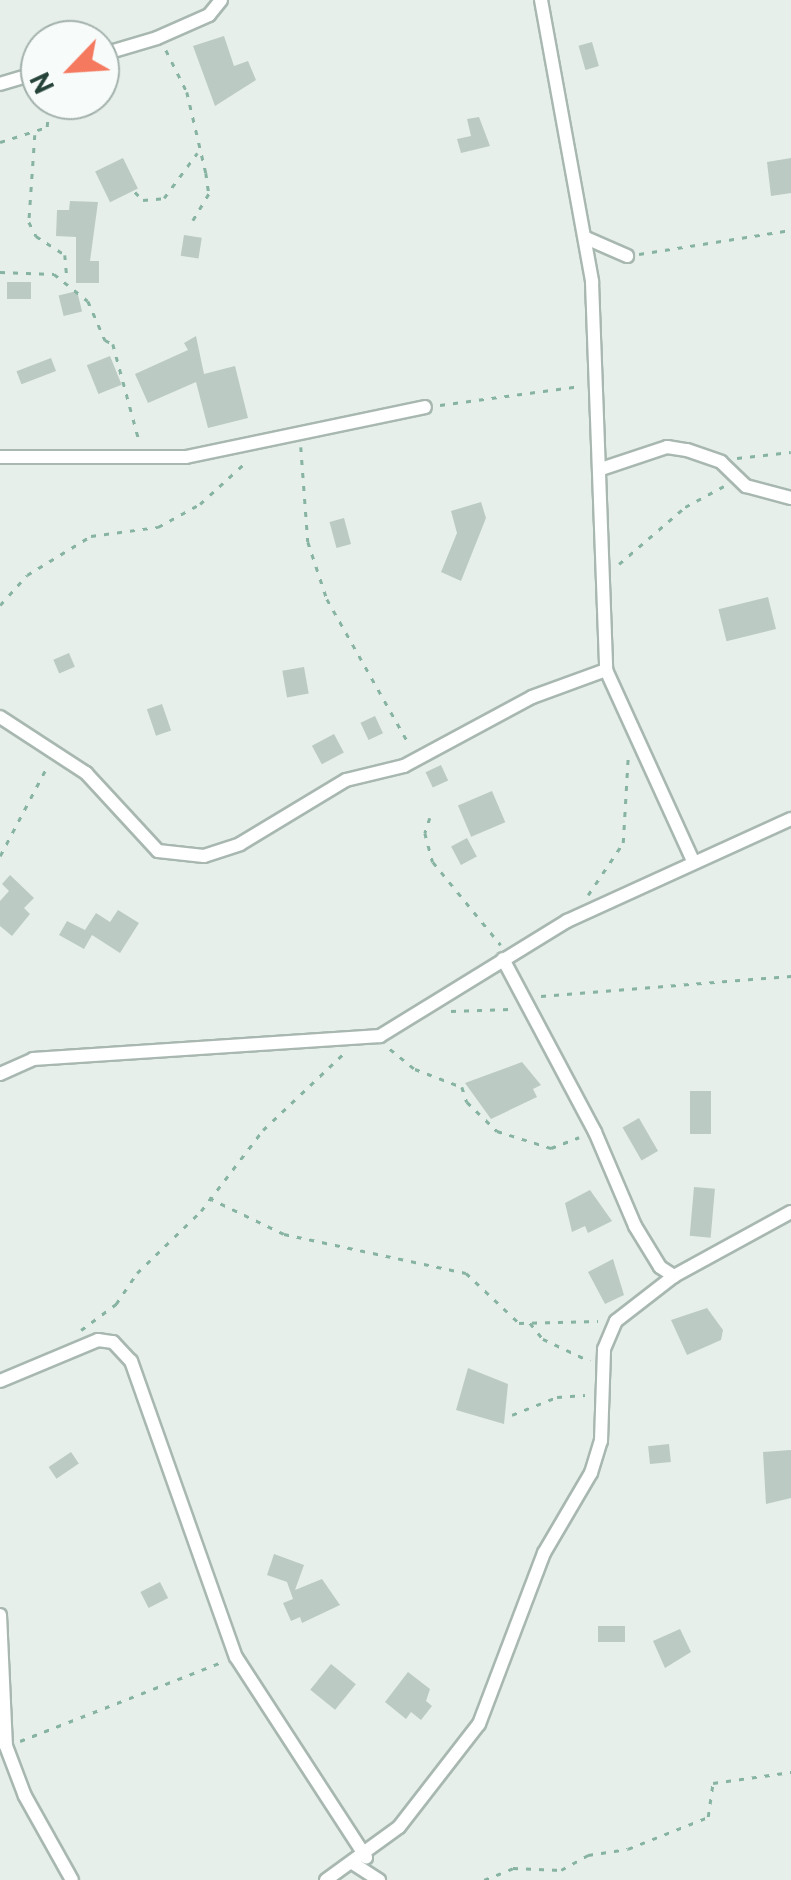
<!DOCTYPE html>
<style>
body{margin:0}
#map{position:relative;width:791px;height:1880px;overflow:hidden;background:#e6efea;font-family:Overpass,sans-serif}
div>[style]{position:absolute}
.building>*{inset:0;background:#bbcac3;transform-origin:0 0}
.path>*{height:2.5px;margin-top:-1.25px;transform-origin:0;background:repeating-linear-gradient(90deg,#86b3a2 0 5px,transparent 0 13px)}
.roads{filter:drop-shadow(2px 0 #a8b8b1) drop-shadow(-2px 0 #a8b8b1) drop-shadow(0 2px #a8b8b1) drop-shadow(0 -2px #a8b8b1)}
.minor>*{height:12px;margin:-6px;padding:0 6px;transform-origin:6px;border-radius:6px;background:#fff}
span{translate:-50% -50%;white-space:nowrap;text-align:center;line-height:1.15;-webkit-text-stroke:9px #f7fbf9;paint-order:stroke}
.north{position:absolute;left:20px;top:20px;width:100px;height:100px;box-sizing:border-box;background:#f7fbf9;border:2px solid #a3b1ac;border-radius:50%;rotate:245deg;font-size:28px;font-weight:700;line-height:40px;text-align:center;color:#244238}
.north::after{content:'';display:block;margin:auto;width:35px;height:45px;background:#f4795f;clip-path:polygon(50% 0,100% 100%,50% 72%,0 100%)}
</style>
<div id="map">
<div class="building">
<i style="clip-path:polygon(224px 36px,234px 66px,248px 61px,256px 80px,215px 106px,193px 46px)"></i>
<i style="left:592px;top:42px;width:25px;height:14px;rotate:74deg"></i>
<i style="clip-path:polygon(479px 117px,490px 146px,461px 153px,457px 139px,471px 136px,467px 119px)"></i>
<i style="left:123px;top:158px;width:34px;height:31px;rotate:64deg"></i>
<i style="clip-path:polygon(791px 158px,791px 193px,771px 196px,767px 162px)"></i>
<i style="clip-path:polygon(70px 201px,98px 202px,90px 261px,99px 261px,99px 283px,76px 283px,76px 237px,56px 236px,57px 210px,69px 210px)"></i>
<i style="left:184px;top:235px;width:18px;height:21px;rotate:9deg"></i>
<i style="left:31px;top:282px;width:17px;height:24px;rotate:90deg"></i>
<i style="left:77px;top:291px;width:21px;height:19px;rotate:76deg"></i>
<i style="clip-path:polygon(196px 336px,204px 374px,235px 366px,248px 418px,208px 428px,196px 382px,148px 403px,135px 374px,188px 350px,184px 343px)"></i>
<i style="left:110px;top:356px;width:31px;height:25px;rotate:68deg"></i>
<i style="left:51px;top:358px;width:14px;height:37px;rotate:69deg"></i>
<i style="clip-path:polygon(481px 502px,486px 518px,461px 581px,441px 572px,457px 533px,451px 511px)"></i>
<i style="left:344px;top:518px;width:27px;height:15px;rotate:75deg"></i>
<i style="left:768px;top:597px;width:33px;height:51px;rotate:76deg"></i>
<i style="left:69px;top:653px;width:15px;height:17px;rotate:67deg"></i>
<i style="left:304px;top:667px;width:27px;height:22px;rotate:80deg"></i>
<i style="left:162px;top:704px;width:28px;height:16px;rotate:71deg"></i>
<i style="left:375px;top:716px;width:19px;height:16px;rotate:65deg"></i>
<i style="left:334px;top:734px;width:21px;height:25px;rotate:62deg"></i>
<i style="left:441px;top:765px;width:17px;height:17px;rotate:65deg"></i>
<i style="left:492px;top:791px;width:34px;height:37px;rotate:67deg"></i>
<i style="left:467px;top:838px;width:21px;height:18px;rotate:62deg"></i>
<i style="clip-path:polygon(10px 875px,34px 898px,24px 908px,30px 914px,12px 936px,0 926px,0 901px,9px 891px,2px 884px)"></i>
<i style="clip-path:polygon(118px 910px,139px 923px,120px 953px,92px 935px,84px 949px,59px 935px,67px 921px,85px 930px,96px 913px,110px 922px)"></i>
<i style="clip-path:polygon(522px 1062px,541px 1085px,533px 1089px,537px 1097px,491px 1119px,465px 1083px)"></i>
<i style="left:690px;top:1091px;width:21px;height:43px"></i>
<i style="left:639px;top:1118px;width:38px;height:19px;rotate:60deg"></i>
<i style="left:694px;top:1187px;width:21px;height:49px;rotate:5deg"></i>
<i style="clip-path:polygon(590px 1190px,612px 1221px,588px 1233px,585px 1226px,572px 1232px,565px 1203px)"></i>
<i style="clip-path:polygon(613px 1259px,624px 1295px,605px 1304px,588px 1272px)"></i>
<i style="clip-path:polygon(707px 1308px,723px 1330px,721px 1340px,687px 1355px,671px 1320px)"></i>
<i style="clip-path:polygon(468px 1368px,508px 1384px,504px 1424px,456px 1410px)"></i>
<i style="left:669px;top:1444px;width:18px;height:21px;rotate:84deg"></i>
<i style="clip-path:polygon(791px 1450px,791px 1498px,766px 1504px,763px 1452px)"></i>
<i style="left:71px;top:1452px;width:14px;height:27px;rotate:56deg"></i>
<i style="clip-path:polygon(274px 1554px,304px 1565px,295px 1590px,322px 1579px,340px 1605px,302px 1623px,300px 1617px,291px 1621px,283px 1603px,293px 1599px,287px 1582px,267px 1575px)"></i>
<i style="left:160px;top:1582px;width:18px;height:22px;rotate:63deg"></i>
<i style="left:598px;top:1626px;width:27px;height:16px"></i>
<i style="clip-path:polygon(680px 1629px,691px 1652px,665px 1668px,653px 1641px)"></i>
<i style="left:331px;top:1664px;width:32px;height:33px;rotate:39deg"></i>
<i style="clip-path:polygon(408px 1672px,430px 1689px,426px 1701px,432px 1706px,421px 1720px,411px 1712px,406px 1719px,385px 1702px)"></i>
</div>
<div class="path">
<i style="left:166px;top:50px;width:47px;rotate:63.4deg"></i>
<i style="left:187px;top:92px;width:83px;rotate:76.8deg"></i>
<i style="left:206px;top:173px;width:21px;rotate:82deg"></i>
<i style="left:209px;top:194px;width:31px;rotate:121deg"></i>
<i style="left:35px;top:135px;width:87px;rotate:93.9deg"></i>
<i style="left:29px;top:222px;width:16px;rotate:63deg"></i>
<i style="left:36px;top:236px;width:35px;rotate:33deg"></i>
<i style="left:65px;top:255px;width:25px;rotate:85deg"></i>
<i style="left:0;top:142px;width:49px;rotate:-17.7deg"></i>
<i style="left:47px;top:127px;width:27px;rotate:-86deg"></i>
<i style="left:135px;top:192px;width:11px;rotate:45deg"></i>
<i style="left:143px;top:200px;width:21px;rotate:-5deg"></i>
<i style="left:164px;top:198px;width:56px;rotate:-53.7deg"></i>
<i style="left:639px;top:254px;width:154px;rotate:-9deg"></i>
<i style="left:0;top:272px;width:54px;rotate:2.1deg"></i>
<i style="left:54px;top:274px;width:43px;rotate:38.5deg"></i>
<i style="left:88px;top:301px;width:43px;rotate:66.4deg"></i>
<i style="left:105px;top:340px;width:9px;rotate:27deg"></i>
<i style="left:113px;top:344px;width:104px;rotate:74.9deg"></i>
<i style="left:440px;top:405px;width:142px;rotate:-7.7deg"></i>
<i style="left:301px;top:447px;width:95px;rotate:85.8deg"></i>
<i style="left:308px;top:542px;width:60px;rotate:71.6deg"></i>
<i style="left:327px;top:599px;width:167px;rotate:60.5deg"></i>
<i style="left:737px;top:458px;width:54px;rotate:-6.3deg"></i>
<i style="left:619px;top:564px;width:87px;rotate:-40.8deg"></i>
<i style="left:685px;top:507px;width:44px;rotate:-28.3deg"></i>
<i style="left:0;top:605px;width:40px;rotate:-48deg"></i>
<i style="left:27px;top:575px;width:75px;rotate:-31.4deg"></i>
<i style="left:91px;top:536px;width:68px;rotate:-7.7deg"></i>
<i style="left:158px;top:527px;width:48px;rotate:-28.7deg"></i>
<i style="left:200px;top:504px;width:62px;rotate:-42.4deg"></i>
<i style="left:430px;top:818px;width:16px;rotate:108deg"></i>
<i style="left:425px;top:833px;width:30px;rotate:75deg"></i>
<i style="left:433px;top:862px;width:107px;rotate:50.7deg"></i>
<i style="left:0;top:856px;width:101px;rotate:-62.2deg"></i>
<i style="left:588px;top:895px;width:63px;rotate:-56.1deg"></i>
<i style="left:623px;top:843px;width:88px;rotate:-86.7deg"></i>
<i style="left:541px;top:996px;width:251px;rotate:-4.6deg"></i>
<i style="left:451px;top:1011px;width:61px;rotate:-1.9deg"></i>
<i style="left:390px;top:1049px;width:32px;rotate:39deg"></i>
<i style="left:415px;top:1069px;width:50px;rotate:21deg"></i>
<i style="left:462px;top:1087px;width:16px;rotate:72deg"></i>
<i style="left:467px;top:1102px;width:42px;rotate:44deg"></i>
<i style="left:497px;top:1131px;width:57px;rotate:17.5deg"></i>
<i style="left:551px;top:1148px;width:30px;rotate:-21deg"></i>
<i style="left:209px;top:1198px;width:83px;rotate:25.6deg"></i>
<i style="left:284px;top:1234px;width:186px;rotate:12.1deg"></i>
<i style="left:466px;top:1273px;width:73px;rotate:43.3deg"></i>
<i style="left:519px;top:1323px;width:79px;rotate:-1.5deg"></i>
<i style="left:530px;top:1323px;width:21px;rotate:51deg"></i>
<i style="left:543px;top:1339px;width:52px;rotate:25.1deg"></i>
<i style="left:81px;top:1330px;width:44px;rotate:-36.6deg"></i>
<i style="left:116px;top:1304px;width:37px;rotate:-56deg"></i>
<i style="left:137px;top:1273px;width:89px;rotate:-44.1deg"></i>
<i style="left:201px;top:1211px;width:102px;rotate:-52.6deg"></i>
<i style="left:263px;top:1130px;width:109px;rotate:-43.5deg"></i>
<i style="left:512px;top:1415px;width:48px;rotate:-21.8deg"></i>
<i style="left:557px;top:1397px;width:28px;rotate:-4deg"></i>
<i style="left:20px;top:1741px;width:217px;rotate:-21.4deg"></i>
<i style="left:484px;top:1880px;width:31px;rotate:-22deg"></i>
<i style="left:513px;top:1868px;width:48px;rotate:2.4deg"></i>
<i style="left:561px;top:1870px;width:31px;rotate:-29deg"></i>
<i style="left:588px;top:1855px;width:40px;rotate:-8.5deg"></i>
<i style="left:628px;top:1849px;width:86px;rotate:-21.8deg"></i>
<i style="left:708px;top:1817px;width:34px;rotate:-82deg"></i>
<i style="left:713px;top:1783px;width:79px;rotate:-8deg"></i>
</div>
<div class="roads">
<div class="minor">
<i style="left:541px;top:0;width:287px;rotate:79.7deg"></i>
<i style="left:592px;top:282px;width:388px;rotate:87.9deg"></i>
<i style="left:606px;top:670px;width:210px;rotate:65.5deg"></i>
<i style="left:100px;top:55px;width:59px;rotate:-16.6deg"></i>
<i style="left:157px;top:38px;width:57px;rotate:-23.9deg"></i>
<i style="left:209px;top:15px;width:19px;rotate:-51deg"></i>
<i style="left:0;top:84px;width:42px;rotate:-16.7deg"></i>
<i style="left:586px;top:238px;width:45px;rotate:23.7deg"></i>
<i style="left:0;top:457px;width:186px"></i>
<i style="left:186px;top:457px;width:244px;rotate:-11.8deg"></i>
<i style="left:601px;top:469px;width:70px;rotate:-18.4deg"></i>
<i style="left:667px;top:447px;width:20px;rotate:9deg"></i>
<i style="left:687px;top:450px;width:36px;rotate:19deg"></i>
<i style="left:721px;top:462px;width:35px;rotate:44deg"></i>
<i style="left:746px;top:486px;width:47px;rotate:14.9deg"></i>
<i style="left:0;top:717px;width:103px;rotate:33.1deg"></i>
<i style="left:86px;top:773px;width:106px;rotate:47.3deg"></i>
<i style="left:158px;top:851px;width:46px;rotate:6.2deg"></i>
<i style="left:204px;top:856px;width:38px;rotate:-18deg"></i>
<i style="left:240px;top:844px;width:124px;rotate:-31.1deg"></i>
<i style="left:346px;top:780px;width:60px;rotate:-13.6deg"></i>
<i style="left:404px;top:766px;width:145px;rotate:-28.3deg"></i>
<i style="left:532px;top:697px;width:79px;rotate:-20deg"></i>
<i style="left:503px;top:959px;width:196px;rotate:62deg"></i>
<i style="left:595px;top:1132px;width:102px;rotate:66.9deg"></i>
<i style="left:635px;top:1226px;width:48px;rotate:58.6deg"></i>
<i style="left:660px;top:1267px;width:17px;rotate:33deg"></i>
<i style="left:0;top:1074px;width:36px;rotate:-24deg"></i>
<i style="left:33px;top:1059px;width:348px;rotate:-3.8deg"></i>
<i style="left:380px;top:1036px;width:220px;rotate:-31.6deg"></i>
<i style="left:567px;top:921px;width:246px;rotate:-24.5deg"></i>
<i style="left:0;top:1381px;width:106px;rotate:-22.7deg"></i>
<i style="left:98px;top:1340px;width:15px;rotate:8deg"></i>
<i style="left:113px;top:1342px;width:26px;rotate:47deg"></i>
<i style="left:131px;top:1361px;width:314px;rotate:70.5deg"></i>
<i style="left:236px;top:1657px;width:239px;rotate:57deg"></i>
<i style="left:0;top:1615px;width:131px;rotate:87.4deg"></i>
<i style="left:6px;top:1746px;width:53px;rotate:69.2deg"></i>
<i style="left:25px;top:1796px;width:96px;rotate:60.8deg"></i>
<i style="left:354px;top:1864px;width:30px;rotate:33deg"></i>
<i style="left:326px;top:1880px;width:90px;rotate:-36deg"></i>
<i style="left:399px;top:1827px;width:130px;rotate:-52.2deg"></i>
<i style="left:479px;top:1724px;width:183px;rotate:-69.2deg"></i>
<i style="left:544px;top:1553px;width:93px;rotate:-59.6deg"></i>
<i style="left:591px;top:1473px;width:34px;rotate:-73deg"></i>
<i style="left:601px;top:1441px;width:92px;rotate:-88.1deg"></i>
<i style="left:604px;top:1349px;width:30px;rotate:-67deg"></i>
<i style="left:616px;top:1321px;width:73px;rotate:-37.8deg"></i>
<i style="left:674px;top:1276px;width:133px;rotate:-28.7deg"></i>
</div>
</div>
<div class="north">N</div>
</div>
